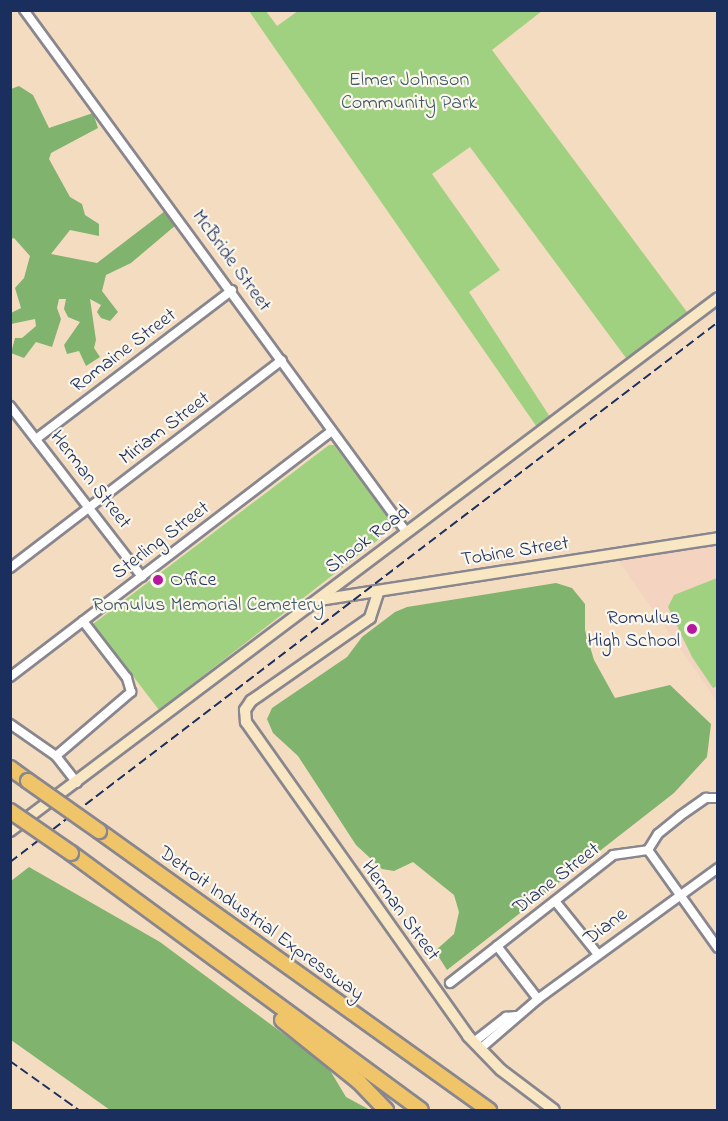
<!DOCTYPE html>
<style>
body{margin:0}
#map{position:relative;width:728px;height:1121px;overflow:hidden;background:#f4dcc0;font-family:"Indie Flower",sans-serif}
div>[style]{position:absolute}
.built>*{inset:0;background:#f4d3c0}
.green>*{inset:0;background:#a0d180}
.forest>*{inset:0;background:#80b36e}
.roads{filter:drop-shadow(2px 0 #88868f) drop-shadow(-2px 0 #88868f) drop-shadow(0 2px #88868f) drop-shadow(0 -2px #88868f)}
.street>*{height:8px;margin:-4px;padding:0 4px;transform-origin:4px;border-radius:4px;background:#fff}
.secondary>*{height:10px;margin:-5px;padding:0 5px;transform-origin:5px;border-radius:5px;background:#f9e7c3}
.highway>*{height:14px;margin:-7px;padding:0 7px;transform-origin:7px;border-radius:7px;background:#f0c469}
.rail>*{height:1.5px;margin-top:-0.75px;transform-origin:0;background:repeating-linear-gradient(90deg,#1b2f5e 0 9px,transparent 0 13.5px)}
.bridges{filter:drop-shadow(2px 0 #88868f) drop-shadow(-2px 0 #88868f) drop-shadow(0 2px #88868f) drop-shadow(0 -2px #88868f)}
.highway-bridge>*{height:14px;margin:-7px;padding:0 7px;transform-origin:7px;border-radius:7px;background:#f0c469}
.dots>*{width:16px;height:16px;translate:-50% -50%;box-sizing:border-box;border:3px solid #fbf7ec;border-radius:50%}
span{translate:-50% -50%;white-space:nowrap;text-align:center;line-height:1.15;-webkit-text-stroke:4.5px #fbf7ec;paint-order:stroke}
.park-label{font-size:20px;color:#3c5866}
.street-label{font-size:20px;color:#1b2f5e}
.poi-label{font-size:20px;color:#1b2f5e}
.left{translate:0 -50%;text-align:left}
.right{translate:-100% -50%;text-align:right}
.frame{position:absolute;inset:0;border:12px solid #1b2f5e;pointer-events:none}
</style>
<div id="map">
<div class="built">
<i style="clip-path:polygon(717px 541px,717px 701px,616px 557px)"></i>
</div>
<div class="green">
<i style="clip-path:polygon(249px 11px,266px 11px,277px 26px,298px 11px,542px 11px,492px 50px,690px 316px,629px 362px,470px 147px,432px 174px,500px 270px,469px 292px,552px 420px,539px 430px)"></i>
<i style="clip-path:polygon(329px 445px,334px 445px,396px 526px,159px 710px,93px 624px)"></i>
<i style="clip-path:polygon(717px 578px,718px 686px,713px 688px,692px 657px,668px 607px,674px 595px)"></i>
</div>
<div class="forest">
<i style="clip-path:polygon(19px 86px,33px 95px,49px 128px,93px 113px,98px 128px,51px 153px,49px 159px,70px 197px,82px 204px,85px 215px,99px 224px,99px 236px,70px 230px,51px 254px,97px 263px,165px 211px,176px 225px,131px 263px,106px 275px,102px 291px,118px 312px,110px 321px,101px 318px,97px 312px,101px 305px,90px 299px,96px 340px,94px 348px,100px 357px,86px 366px,79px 351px,67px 354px,64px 345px,80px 322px,68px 317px,64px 309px,66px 299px,59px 299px,57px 308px,61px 319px,52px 347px,36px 342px,24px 358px,11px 353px,15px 338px,22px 338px,36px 326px,35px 319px,11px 324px,11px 313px,21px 308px,15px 288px,24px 278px,30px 256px,14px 238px,11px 239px,11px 89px)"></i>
<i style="clip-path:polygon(556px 583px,572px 588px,585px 604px,585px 630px,594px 660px,615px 698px,670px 685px,711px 724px,707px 757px,674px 793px,447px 970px,435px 951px,454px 934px,459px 912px,454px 895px,413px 862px,394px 871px,382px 869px,356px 845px,298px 756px,273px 733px,267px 719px,272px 708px,347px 657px,362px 637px,395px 612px,407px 607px)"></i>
<i style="clip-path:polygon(29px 867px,160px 942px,328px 1067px,346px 1097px,370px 1110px,110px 1110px,11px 1040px,11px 881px)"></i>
</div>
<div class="roads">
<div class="street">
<i style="left:24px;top:10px;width:648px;rotate:53.78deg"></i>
<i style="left:10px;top:406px;width:216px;rotate:52.3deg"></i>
<i style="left:36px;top:439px;width:246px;rotate:-37.2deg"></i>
<i style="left:10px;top:568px;width:342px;rotate:-37.4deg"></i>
<i style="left:10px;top:677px;width:405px;rotate:-37.4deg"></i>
<i style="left:10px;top:724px;width:56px;rotate:34.8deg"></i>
<i style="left:56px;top:756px;width:34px;rotate:52deg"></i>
<i style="left:56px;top:756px;width:99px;rotate:-40.5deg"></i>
<i style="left:131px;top:692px;width:15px;rotate:-106deg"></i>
<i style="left:127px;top:678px;width:72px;rotate:-127.7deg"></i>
<i style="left:648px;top:850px;width:120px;rotate:54.5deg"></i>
<i style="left:555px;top:901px;width:67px;rotate:51.1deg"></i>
<i style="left:497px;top:946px;width:67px;rotate:52.3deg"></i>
<i style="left:450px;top:983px;width:207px;rotate:-38.1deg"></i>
<i style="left:613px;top:855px;width:35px;rotate:-8deg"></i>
<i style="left:648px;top:850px;width:19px;rotate:-58deg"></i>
<i style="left:658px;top:834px;width:28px;rotate:-39deg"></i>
<i style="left:680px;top:816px;width:32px;rotate:-35deg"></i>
<i style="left:706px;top:798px;width:12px"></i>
<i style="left:474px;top:1042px;width:41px;rotate:-38deg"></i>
<i style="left:506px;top:1017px;width:10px;rotate:-6deg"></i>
<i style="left:480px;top:1049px;width:77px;rotate:-40.8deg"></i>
<i style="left:538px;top:999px;width:223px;rotate:-36deg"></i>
</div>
<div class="secondary">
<i style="left:378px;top:593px;width:26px;rotate:108deg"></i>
<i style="left:370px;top:618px;width:145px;rotate:145.1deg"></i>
<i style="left:251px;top:701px;width:11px;rotate:124deg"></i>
<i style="left:245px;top:710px;width:12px;rotate:85deg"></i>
<i style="left:246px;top:722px;width:385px;rotate:54.7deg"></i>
<i style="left:468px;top:1036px;width:47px;rotate:45.9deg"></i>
<i style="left:501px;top:1070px;width:66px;rotate:37deg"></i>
<i style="left:319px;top:600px;width:404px;rotate:-8.8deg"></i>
<i style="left:10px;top:831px;width:886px;rotate:-36.97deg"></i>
</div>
<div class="highway">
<i style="left:10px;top:768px;width:22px;rotate:36deg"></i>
<i style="left:99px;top:831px;width:480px;rotate:35.6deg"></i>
<i style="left:71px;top:853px;width:434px;rotate:36.3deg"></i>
<i style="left:282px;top:1020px;width:99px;rotate:38.8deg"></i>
<i style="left:359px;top:1082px;width:39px;rotate:46deg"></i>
</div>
</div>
<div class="rail">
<i style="left:10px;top:862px;width:890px;rotate:-37.33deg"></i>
<i style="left:10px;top:1061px;width:85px;rotate:35.4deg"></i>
</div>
<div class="bridges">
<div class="highway-bridge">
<i style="left:28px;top:781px;width:87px;rotate:35.2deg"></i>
<i style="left:10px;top:811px;width:74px;rotate:34.5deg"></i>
</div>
</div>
<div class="dots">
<i style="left:158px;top:580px;background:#b5179e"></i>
<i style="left:692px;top:629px;background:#b5179e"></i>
</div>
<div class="park-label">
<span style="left:409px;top:92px">Elmer Johnson<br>Community Park</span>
<span style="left:208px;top:605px">Romulus Memorial Cemetery</span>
</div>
<div class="street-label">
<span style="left:231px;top:261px;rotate:54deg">McBride Street</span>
<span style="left:124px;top:351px;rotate:-37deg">Romaine Street</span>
<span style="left:165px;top:429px;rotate:-37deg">Miriam Street</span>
<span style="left:90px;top:480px;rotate:52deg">Herman Street</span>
<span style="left:368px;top:540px;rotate:-37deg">Shook Road</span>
<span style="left:161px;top:541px;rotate:-37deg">Sterling Street</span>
<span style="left:515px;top:552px;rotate:-9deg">Tobine Street</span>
<span style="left:557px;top:879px;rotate:-38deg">Diane Street</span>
<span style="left:400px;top:911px;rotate:54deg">Herman Street</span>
<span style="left:261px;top:924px;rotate:36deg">Detroit Industrial Expressway</span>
<span style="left:606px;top:927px;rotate:-37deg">Diane</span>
</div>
<div class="poi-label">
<span class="left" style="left:170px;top:580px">Office</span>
<span class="right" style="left:680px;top:630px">Romulus<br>High School</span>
</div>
<div class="frame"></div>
</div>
